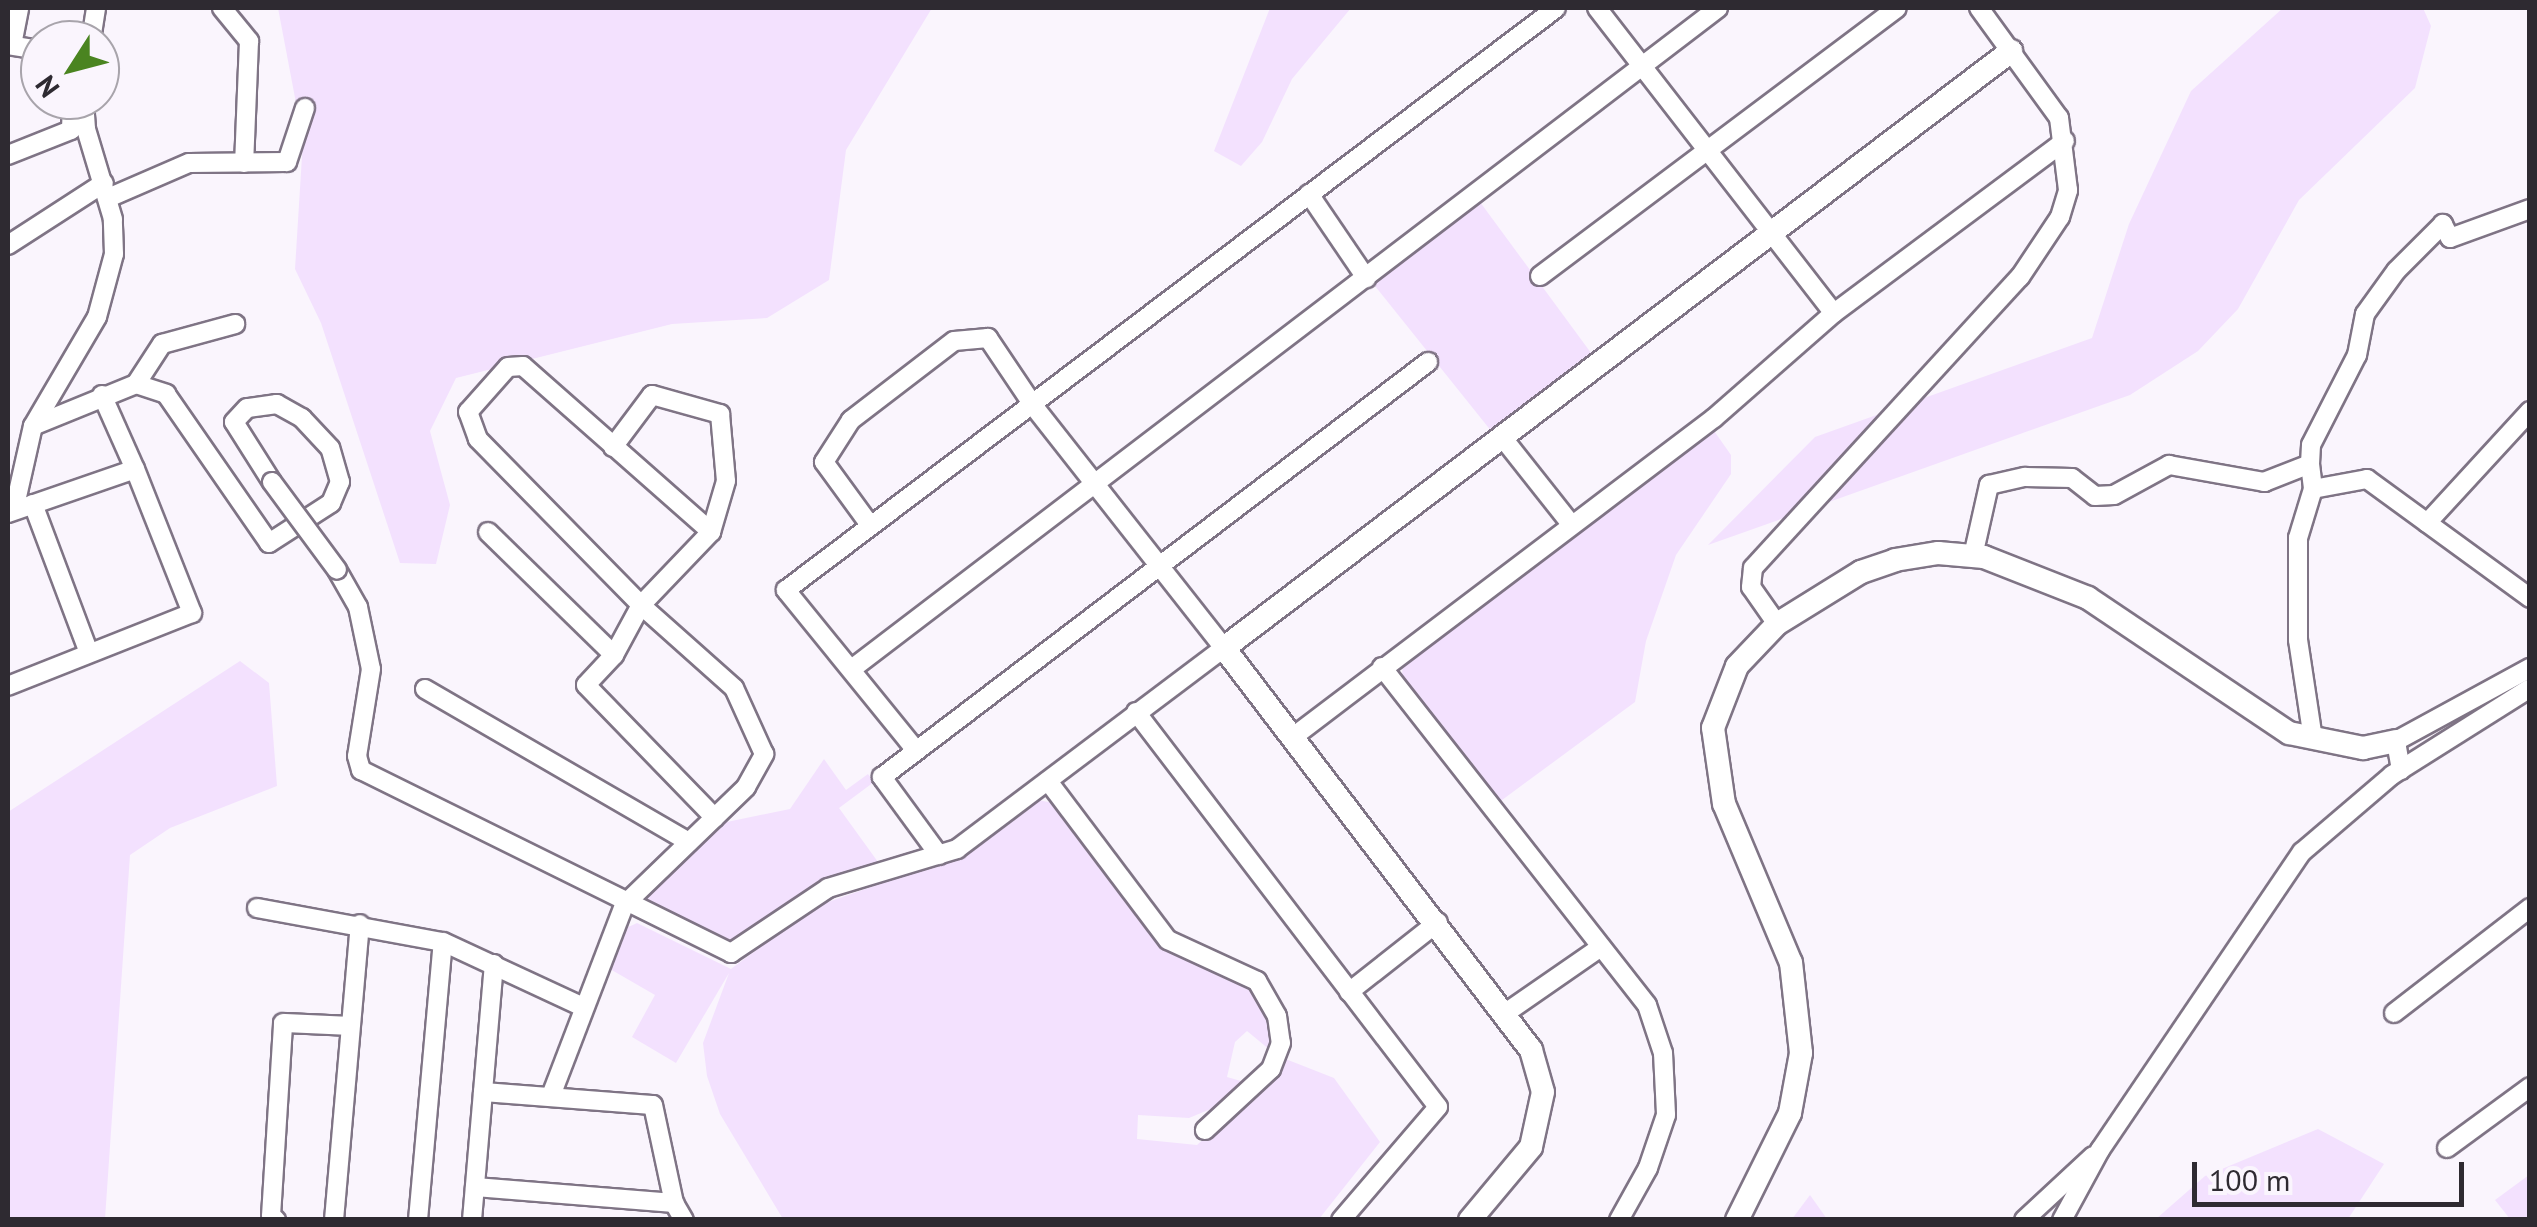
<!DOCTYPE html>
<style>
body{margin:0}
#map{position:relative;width:2537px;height:1227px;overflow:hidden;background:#faf5fd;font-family:"PT Sans",sans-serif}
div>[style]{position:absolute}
.green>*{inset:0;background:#f3e1fe}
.roads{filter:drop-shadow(2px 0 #7f7485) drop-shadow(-2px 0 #7f7485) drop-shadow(0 2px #7f7485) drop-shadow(0 -2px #7f7485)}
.minor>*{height:18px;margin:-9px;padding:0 9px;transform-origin:9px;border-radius:9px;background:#fff}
.tertiary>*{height:22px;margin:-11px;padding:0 11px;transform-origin:11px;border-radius:11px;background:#fff}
.bridges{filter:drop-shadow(2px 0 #7f7485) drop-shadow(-2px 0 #7f7485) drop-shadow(0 2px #7f7485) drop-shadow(0 -2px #7f7485)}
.minor-bridge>*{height:18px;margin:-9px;padding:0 9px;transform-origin:9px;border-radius:9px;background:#fff}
span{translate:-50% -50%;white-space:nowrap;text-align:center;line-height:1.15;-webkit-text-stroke:8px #faf5fd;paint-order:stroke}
.frame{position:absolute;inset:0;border:10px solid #2e2a31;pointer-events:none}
.north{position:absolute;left:20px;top:20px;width:100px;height:100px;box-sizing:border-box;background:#faf5fd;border:2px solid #a8a4ab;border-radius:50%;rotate:234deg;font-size:28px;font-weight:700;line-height:40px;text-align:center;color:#2e2a31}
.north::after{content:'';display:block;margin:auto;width:35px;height:45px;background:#4a8420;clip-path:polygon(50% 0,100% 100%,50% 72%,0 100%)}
.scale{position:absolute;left:2192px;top:1162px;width:272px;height:45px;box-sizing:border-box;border:5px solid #2e2a31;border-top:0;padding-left:12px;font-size:30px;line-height:35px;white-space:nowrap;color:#2e2a31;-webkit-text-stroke:8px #faf5fd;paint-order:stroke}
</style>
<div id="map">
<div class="green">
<i style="clip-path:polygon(278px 8px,932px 8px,846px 150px,829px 280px,767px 318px,672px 324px,456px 378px,430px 431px,450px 505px,436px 564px,400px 563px,321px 323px,295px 269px,303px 140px)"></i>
<i style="clip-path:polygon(1270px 8px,1351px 8px,1292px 79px,1262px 142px,1241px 166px,1214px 151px)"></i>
<i style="clip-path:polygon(2283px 8px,2423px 8px,2431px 26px,2415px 88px,2299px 200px,2238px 309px,2198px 351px,2130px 395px,1708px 545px,1815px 437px,2092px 338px,2129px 224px,2191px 91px)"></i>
<i style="clip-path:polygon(1480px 202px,1594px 357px,1492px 432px,1375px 286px,1377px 277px)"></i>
<i style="clip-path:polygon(1712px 428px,1731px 455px,1731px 474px,1676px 555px,1646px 641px,1635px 702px,1498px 803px,1402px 676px,1403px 661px)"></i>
<i style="clip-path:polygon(240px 661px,269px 683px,277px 786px,170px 828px,130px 855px,105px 1219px,8px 1219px,8px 812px)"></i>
<i style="clip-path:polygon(824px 759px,846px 790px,868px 774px,874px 782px,839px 808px,878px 862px,807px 892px,731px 941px,716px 941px,647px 907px,644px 897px,722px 823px,790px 809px)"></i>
<i style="clip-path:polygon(1037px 800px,1054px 803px,1164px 950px,1224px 970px,1253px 989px,1267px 1015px,1270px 1050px,1247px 1031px,1235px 1042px,1227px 1077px,1248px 1083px,1225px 1103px,1189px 1118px,1138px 1115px,1137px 1139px,1197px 1145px,1271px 1078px,1283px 1058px,1334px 1078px,1380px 1142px,1319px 1219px,783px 1219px,720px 1114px,707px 1076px,703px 1043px,729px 973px,676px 1063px,632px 1037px,655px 995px,610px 969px,624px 929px,637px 923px,731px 969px,814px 907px,962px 855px)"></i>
<i style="clip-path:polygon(2318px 1129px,2384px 1164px,2348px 1219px,2156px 1219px,2205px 1176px)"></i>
<i style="clip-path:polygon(2529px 1175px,2529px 1219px,2510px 1219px,2495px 1200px)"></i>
<i style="clip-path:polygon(1810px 1195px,1827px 1219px,1792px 1219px)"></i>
</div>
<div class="roads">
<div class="minor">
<i style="left:222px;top:8px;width:43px;rotate:50.7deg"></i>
<i style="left:249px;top:41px;width:122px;rotate:92.3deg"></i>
<i style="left:1597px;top:8px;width:386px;rotate:52.2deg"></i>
<i style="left:91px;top:40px;width:32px;rotate:-81deg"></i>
<i style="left:8px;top:45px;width:32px;rotate:9deg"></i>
<i style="left:12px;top:45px;width:38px;rotate:-79deg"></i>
<i style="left:8px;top:155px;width:68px;rotate:-21.6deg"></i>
<i style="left:71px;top:130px;width:30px;rotate:-88deg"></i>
<i style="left:1309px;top:194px;width:102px;rotate:55.8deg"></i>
<i style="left:108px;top:198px;width:88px;rotate:-23.4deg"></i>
<i style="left:189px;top:163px;width:98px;rotate:-0.6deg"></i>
<i style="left:287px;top:162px;width:57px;rotate:-71.6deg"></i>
<i style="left:2530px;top:209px;width:85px;rotate:160.1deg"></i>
<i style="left:2450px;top:238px;width:16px;rotate:-117deg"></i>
<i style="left:2443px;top:224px;width:66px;rotate:135deg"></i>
<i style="left:2396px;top:271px;width:53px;rotate:125.8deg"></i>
<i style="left:2365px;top:314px;width:42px;rotate:101deg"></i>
<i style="left:2357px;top:355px;width:101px;rotate:117.1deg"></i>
<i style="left:2311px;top:445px;width:19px;rotate:93deg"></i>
<i style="left:2310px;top:464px;width:25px;rotate:83deg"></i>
<i style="left:2313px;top:489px;width:55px;rotate:-10.5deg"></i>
<i style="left:2367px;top:479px;width:202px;rotate:36.1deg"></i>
<i style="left:8px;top:245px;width:114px;rotate:-32.9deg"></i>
<i style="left:1540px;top:276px;width:446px;rotate:-36.9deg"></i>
<i style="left:136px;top:384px;width:48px;rotate:-57deg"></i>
<i style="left:162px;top:344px;width:76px;rotate:-15.3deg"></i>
<i style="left:102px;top:395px;width:81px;rotate:66deg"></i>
<i style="left:33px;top:426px;width:111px;rotate:-22.2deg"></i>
<i style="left:136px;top:384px;width:32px;rotate:18deg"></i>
<i style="left:166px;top:394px;width:181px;rotate:55.3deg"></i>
<i style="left:269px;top:543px;width:74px;rotate:-32.8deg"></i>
<i style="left:331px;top:503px;width:23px;rotate:-67deg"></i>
<i style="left:340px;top:482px;width:35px;rotate:-106deg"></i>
<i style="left:330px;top:448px;width:41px;rotate:-133deg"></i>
<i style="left:302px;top:418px;width:29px;rotate:-151deg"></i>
<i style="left:277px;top:404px;width:30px;rotate:172deg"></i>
<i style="left:247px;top:408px;width:19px;rotate:133deg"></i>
<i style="left:234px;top:422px;width:71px;rotate:57.7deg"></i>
<i style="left:1502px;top:437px;width:111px;rotate:51.6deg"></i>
<i style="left:613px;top:447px;width:65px;rotate:-53.1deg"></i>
<i style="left:652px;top:395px;width:71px;rotate:15.6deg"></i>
<i style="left:720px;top:414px;width:67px;rotate:84.9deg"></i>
<i style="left:726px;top:481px;width:53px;rotate:106.4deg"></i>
<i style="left:711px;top:532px;width:101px;rotate:133.8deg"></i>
<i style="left:641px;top:605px;width:57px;rotate:118.4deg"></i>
<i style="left:614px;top:655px;width:41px;rotate:133deg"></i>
<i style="left:586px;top:685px;width:185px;rotate:45.9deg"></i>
<i style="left:33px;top:504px;width:159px;rotate:69.4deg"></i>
<i style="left:14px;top:510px;width:86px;rotate:-77.3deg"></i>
<i style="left:33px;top:426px;width:126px;rotate:-59.6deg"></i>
<i style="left:97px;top:317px;width:65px;rotate:-74.9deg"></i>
<i style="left:114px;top:254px;width:35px;rotate:-92deg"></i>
<i style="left:113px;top:219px;width:94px;rotate:-106.7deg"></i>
<i style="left:86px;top:129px;width:29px;rotate:-94deg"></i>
<i style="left:8px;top:513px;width:134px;rotate:-19.1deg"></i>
<i style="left:135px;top:469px;width:155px;rotate:68.4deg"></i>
<i style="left:192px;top:613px;width:198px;rotate:158.4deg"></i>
<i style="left:2427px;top:523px;width:152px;rotate:-47.4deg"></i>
<i style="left:488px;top:532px;width:176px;rotate:44.3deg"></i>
<i style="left:1973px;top:556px;width:73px;rotate:-77.3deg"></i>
<i style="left:1989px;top:485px;width:37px;rotate:-13deg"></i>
<i style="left:2025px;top:477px;width:47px;rotate:1.2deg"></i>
<i style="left:2072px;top:478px;width:29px;rotate:38deg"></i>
<i style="left:2095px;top:496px;width:19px;rotate:-3deg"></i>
<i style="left:2114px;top:495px;width:63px;rotate:-28.6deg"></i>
<i style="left:2169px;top:465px;width:97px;rotate:10.1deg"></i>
<i style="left:2264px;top:482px;width:49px;rotate:-21.4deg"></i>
<i style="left:337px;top:570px;width:43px;rotate:60.4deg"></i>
<i style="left:358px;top:607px;width:63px;rotate:78.2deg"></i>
<i style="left:371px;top:669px;width:88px;rotate:99.1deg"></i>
<i style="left:357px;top:756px;width:15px;rotate:74deg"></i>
<i style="left:361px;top:770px;width:413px;rotate:26.3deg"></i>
<i style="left:731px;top:953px;width:117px;rotate:-33.8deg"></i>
<i style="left:828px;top:888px;width:135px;rotate:-16.8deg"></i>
<i style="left:957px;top:849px;width:334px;rotate:-37deg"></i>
<i style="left:1224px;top:648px;width:309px;rotate:-128.2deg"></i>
<i style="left:1033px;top:405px;width:81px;rotate:-123.9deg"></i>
<i style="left:988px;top:338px;width:34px;rotate:175deg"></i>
<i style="left:954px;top:341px;width:130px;rotate:142.5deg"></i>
<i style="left:851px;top:420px;width:50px;rotate:122.7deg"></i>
<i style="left:824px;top:462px;width:78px;rotate:53.9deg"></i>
<i style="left:1777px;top:624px;width:45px;rotate:-125.1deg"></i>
<i style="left:1751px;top:587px;width:19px;rotate:-84deg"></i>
<i style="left:1753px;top:568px;width:395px;rotate:-47.5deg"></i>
<i style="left:2020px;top:277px;width:72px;rotate:-56.3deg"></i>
<i style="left:2060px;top:217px;width:28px;rotate:-73deg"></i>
<i style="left:2068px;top:190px;width:73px;rotate:-97.1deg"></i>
<i style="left:2059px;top:118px;width:136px;rotate:-126deg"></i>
<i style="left:1382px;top:667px;width:429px;rotate:51.9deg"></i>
<i style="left:1647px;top:1005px;width:51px;rotate:71.6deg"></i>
<i style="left:1663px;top:1053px;width:62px;rotate:87.2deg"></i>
<i style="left:1666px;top:1115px;width:56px;rotate:108.8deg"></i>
<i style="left:1648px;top:1168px;width:60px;rotate:119.1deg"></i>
<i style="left:853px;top:668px;width:1088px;rotate:-37.34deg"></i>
<i style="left:425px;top:689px;width:305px;rotate:30.1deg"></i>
<i style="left:1136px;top:712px;width:497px;rotate:52.6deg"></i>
<i style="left:1438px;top:1107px;width:149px;rotate:130.6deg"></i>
<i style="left:1293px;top:737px;width:528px;rotate:-37.15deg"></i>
<i style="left:1714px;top:418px;width:159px;rotate:-41.2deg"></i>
<i style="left:1834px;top:313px;width:288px;rotate:-36.7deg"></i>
<i style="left:2313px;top:739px;width:100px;rotate:-98.6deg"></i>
<i style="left:2298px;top:640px;width:102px;rotate:-90deg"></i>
<i style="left:2298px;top:538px;width:51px;rotate:-73deg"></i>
<i style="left:915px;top:749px;width:205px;rotate:-129.1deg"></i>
<i style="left:786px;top:590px;width:965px;rotate:-37.08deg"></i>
<i style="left:2401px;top:770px;width:29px;rotate:-100deg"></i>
<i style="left:2396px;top:741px;width:153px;rotate:-28.6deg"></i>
<i style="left:1048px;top:781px;width:199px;rotate:53deg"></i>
<i style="left:1168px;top:940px;width:98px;rotate:24.7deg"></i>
<i style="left:1257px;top:981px;width:40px;rotate:60.3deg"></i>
<i style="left:1277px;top:1016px;width:27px;rotate:82deg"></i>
<i style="left:1281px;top:1043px;width:28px;rotate:111deg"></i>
<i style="left:1271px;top:1069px;width:90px;rotate:137.3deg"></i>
<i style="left:939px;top:855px;width:97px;rotate:-126.2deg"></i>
<i style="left:882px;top:777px;width:686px;rotate:-37.24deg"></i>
<i style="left:257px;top:908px;width:189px;rotate:10.4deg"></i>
<i style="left:443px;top:942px;width:152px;rotate:24.9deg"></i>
<i style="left:1349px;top:992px;width:113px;rotate:-38.2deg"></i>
<i style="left:1507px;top:1012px;width:114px;rotate:-34.7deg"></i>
<i style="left:2394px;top:1013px;width:172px;rotate:-37.7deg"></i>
<i style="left:483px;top:1092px;width:170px;rotate:4.4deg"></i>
<i style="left:653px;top:1105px;width:100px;rotate:77.9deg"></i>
<i style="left:674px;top:1203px;width:20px;rotate:60deg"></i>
<i style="left:552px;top:1093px;width:201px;rotate:-69deg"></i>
<i style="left:624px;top:905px;width:170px;rotate:-44deg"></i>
<i style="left:746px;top:787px;width:38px;rotate:-61deg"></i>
<i style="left:764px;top:754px;width:72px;rotate:-114.4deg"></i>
<i style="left:734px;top:688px;width:125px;rotate:-138.3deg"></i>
<i style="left:641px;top:605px;width:233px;rotate:-134.5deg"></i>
<i style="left:478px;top:439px;width:29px;rotate:-110deg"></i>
<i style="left:468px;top:412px;width:60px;rotate:-48.4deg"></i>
<i style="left:508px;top:367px;width:15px;rotate:-4deg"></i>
<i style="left:523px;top:366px;width:251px;rotate:41.4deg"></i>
<i style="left:2447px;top:1148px;width:103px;rotate:-36.3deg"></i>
<i style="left:475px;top:1187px;width:200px;rotate:4.6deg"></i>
<i style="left:276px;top:1220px;width:6px;rotate:-141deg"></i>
<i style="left:271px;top:1216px;width:193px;rotate:-86.4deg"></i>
<i style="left:283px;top:1023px;width:65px;rotate:2.6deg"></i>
<i style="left:334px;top:1220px;width:297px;rotate:-85deg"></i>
<i style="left:418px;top:1220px;width:279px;rotate:-84.9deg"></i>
<i style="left:472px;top:1220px;width:257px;rotate:-85.1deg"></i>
<i style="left:2024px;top:1220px;width:94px;rotate:-42.8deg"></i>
<i style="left:2062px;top:1220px;width:80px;rotate:-61.5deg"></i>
<i style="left:2100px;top:1150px;width:360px;rotate:-55.9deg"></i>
<i style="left:2302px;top:852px;width:118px;rotate:-40.5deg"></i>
<i style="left:2392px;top:775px;width:163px;rotate:-32.2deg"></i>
</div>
<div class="tertiary">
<i style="left:1470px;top:1220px;width:95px;rotate:-50.1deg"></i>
<i style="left:1531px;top:1147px;width:56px;rotate:-77.7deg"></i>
<i style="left:1543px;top:1092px;width:44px;rotate:-105.9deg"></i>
<i style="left:1531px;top:1050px;width:506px;rotate:-127.37deg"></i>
<i style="left:1224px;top:648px;width:988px;rotate:-37.18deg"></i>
<i style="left:1737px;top:1220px;width:119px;rotate:-63.6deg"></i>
<i style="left:1790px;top:1113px;width:61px;rotate:-79.6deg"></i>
<i style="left:1801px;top:1053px;width:91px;rotate:-96.3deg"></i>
<i style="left:1791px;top:963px;width:173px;rotate:-112.8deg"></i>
<i style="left:1724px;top:804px;width:77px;rotate:-98.2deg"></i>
<i style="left:1713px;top:728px;width:66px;rotate:-68.8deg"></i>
<i style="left:1737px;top:666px;width:58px;rotate:-46.4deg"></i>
<i style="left:1777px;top:624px;width:99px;rotate:-31.8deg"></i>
<i style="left:1861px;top:572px;width:36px;rotate:-19deg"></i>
<i style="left:1895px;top:560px;width:44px;rotate:-9.2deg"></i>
<i style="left:1938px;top:553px;width:46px;rotate:5deg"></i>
<i style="left:1984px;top:557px;width:112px;rotate:21.5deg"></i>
<i style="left:2088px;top:598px;width:242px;rotate:33.9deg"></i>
<i style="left:2289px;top:733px;width:76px;rotate:11.5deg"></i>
<i style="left:2363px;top:748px;width:34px;rotate:-12deg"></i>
</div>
</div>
<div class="bridges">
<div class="minor-bridge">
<i style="left:272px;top:482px;width:109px;rotate:53.5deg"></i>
</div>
</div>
<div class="frame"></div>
<div class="north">N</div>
<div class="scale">100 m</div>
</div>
